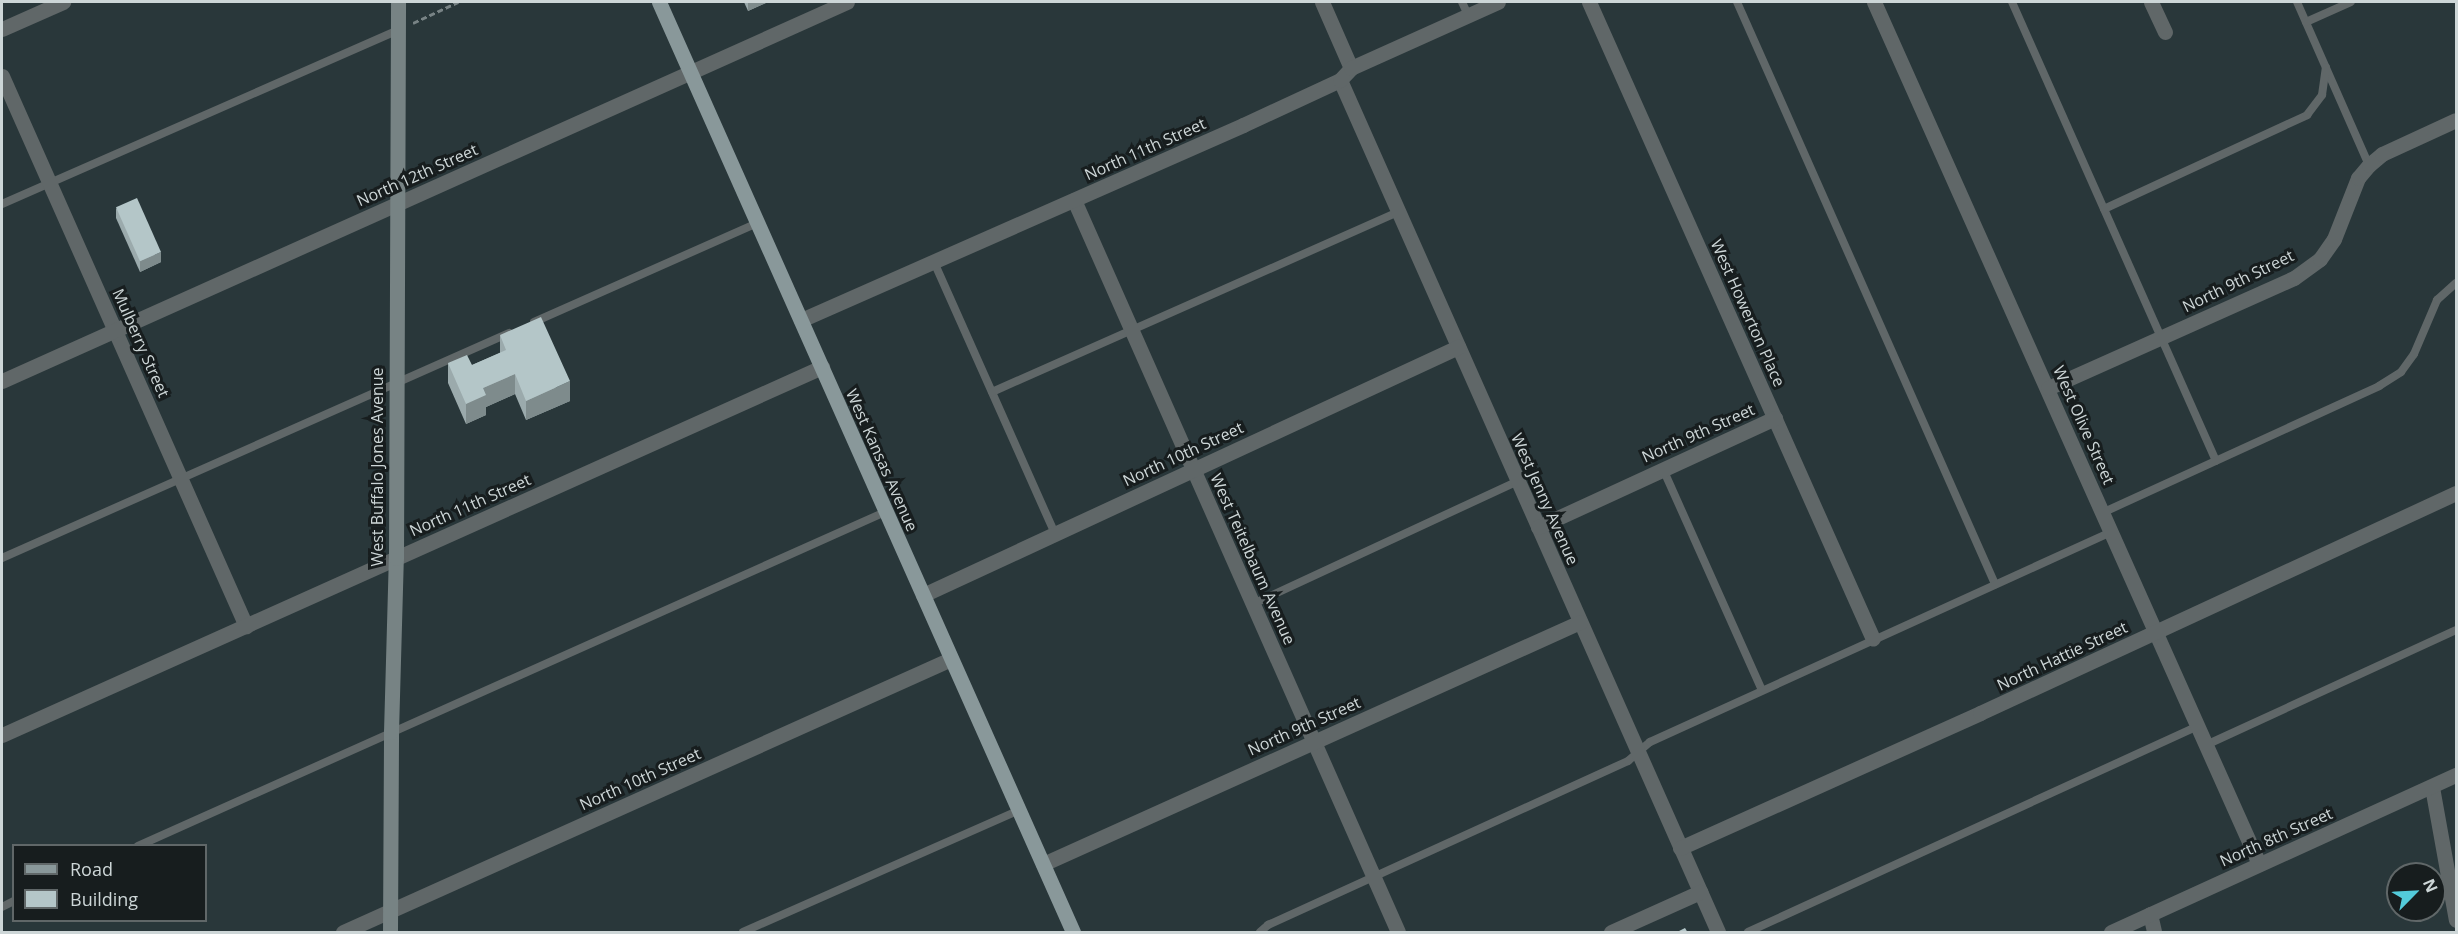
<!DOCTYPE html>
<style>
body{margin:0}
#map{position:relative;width:2458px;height:934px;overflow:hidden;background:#29373a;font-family:"Open Sans",sans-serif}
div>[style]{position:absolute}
.path>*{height:3px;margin-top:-1.5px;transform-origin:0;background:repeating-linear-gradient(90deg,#788385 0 6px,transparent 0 9px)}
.service>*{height:8px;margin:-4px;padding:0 4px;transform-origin:4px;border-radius:4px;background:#606768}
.minor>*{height:15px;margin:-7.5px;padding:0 7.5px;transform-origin:7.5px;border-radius:7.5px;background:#606768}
.tertiary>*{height:15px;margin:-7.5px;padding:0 7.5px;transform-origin:7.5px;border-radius:7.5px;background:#606768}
.secondary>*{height:15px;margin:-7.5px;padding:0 7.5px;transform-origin:7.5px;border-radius:7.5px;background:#778384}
.primary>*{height:15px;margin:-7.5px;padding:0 7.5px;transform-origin:7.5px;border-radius:7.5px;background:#89989a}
.wall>*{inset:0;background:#9baaac}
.shaded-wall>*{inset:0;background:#7e8b8c}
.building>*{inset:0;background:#b4c6c8;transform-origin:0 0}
span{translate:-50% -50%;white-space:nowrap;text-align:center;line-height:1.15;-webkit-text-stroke:6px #171d1e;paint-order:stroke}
.street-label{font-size:16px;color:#cdd6d7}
.frame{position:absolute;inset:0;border:3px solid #cdd6d7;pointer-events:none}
.legend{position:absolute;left:12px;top:844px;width:195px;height:78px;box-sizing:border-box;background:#171d1e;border:2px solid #606768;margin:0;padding:8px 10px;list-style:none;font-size:18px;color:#cdd6d7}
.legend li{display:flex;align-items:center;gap:12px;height:30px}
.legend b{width:30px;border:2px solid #606768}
.north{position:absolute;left:2386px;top:862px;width:60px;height:60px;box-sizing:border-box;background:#171d1e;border:2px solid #606768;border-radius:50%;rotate:66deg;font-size:16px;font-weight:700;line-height:24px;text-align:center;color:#cdd6d7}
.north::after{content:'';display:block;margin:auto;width:21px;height:27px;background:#53cbda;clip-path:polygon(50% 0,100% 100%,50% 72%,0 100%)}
</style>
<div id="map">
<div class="path">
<i style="left:413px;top:23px;width:50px;rotate:-25deg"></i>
</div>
<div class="service">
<i style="left:1462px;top:2px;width:14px;rotate:65deg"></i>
<i style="left:1737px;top:2px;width:637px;rotate:66.09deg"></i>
<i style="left:2012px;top:2px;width:502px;rotate:66.04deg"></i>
<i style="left:2297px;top:2px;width:178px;rotate:66.2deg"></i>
<i style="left:2306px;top:22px;width:49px;rotate:-24deg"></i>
<i style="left:2px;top:204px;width:431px;rotate:-23.7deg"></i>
<i style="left:2104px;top:209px;width:224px;rotate:-24.8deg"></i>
<i style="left:2307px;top:115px;width:25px;rotate:-53deg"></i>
<i style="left:2322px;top:95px;width:28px;rotate:-82deg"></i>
<i style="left:934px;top:262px;width:298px;rotate:66deg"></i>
<i style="left:534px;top:322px;width:244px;rotate:-23.9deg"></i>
<i style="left:992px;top:392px;width:445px;rotate:-23.9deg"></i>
<i style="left:1663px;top:469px;width:242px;rotate:65.9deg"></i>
<i style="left:2102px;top:513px;width:305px;rotate:-24.6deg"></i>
<i style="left:2379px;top:386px;width:26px;rotate:-32deg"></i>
<i style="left:2401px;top:372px;width:22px;rotate:-54deg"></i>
<i style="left:2414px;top:354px;width:59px;rotate:-66.9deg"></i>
<i style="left:2437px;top:300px;width:25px;rotate:-42deg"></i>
<i style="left:2px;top:558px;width:555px;rotate:-23.93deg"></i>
<i style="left:1253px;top:604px;width:292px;rotate:-24.9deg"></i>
<i style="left:2206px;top:745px;width:275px;rotate:-24.7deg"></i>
<i style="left:138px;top:846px;width:818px;rotate:-24.09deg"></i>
<i style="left:2px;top:907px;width:13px;rotate:-27deg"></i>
<i style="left:743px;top:932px;width:302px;rotate:-23.8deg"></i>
<i style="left:1260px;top:932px;width:11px;rotate:-41deg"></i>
<i style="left:1268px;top:925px;width:396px;rotate:-24.5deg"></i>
<i style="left:1628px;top:761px;width:29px;rotate:-41deg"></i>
<i style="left:1650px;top:742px;width:507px;rotate:-24.49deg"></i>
<i style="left:1748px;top:932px;width:494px;rotate:-24.6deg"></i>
</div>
<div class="minor">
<i style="left:1322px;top:2px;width:72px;rotate:66.3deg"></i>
<i style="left:1589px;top:2px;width:697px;rotate:65.97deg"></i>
<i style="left:1874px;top:2px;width:944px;rotate:65.93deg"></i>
<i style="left:2151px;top:2px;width:33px;rotate:65deg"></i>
<i style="left:2px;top:29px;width:67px;rotate:-23.9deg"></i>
<i style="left:2px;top:76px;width:602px;rotate:66.08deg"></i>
<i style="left:1340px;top:80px;width:932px;rotate:66.07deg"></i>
<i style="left:1074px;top:200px;width:800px;rotate:66.12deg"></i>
<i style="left:801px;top:320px;width:483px;rotate:-23.8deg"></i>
<i style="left:1243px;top:125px;width:107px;rotate:-24.9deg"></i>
<i style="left:1340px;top:80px;width:16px;rotate:-47deg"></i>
<i style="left:1351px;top:68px;width:161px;rotate:-24.2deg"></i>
<i style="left:2px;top:381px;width:926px;rotate:-24.16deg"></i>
<i style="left:2048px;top:388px;width:269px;rotate:-24.1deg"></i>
<i style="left:2294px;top:278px;width:32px;rotate:-36deg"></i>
<i style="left:2320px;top:259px;width:24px;rotate:-55deg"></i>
<i style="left:2334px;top:239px;width:66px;rotate:-68.5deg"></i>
<i style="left:2358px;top:178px;width:17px;rotate:-50deg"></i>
<i style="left:2369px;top:165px;width:17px;rotate:-40deg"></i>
<i style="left:2382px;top:154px;width:81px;rotate:-24.7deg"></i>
<i style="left:1538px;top:527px;width:261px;rotate:-24.7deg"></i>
<i style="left:923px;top:595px;width:590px;rotate:-24.87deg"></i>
<i style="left:2px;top:735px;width:899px;rotate:-24.17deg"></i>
<i style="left:2432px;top:787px;width:135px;rotate:79.8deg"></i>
<i style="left:1680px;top:848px;width:329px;rotate:-24.2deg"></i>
<i style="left:1980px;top:713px;width:524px;rotate:-24.81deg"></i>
<i style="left:1043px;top:864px;width:589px;rotate:-24.26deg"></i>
<i style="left:2150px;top:914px;width:18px;rotate:77deg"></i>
<i style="left:343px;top:932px;width:666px;rotate:-24.18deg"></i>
<i style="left:1611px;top:932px;width:98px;rotate:-24.2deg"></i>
</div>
<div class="tertiary">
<i style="left:2111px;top:932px;width:379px;rotate:-24.5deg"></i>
</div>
<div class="secondary">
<i style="left:390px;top:932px;width:200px;rotate:-89.7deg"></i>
<i style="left:391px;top:732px;width:174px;rotate:-88.4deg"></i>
<i style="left:396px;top:558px;width:556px;rotate:-89.79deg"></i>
</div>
<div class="primary">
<i style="left:659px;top:2px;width:1018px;rotate:66deg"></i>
</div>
<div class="wall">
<i style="clip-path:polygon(744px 2px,768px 2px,748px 11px)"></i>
<i style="clip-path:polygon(116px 208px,161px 262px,140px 272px,116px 218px)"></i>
<i style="clip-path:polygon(500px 335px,570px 401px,526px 420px,515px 394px,486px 407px,486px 415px,466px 424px,448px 383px,448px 363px,472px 365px,500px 353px)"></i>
</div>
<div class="shaded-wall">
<i style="clip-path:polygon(748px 2px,768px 2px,748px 11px)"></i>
<i style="clip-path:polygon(161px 252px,161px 262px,140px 272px,140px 261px)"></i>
<i style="clip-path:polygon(515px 374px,515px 394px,486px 407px,486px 415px,466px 424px,466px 404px,483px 388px)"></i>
<i style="clip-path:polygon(570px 381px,570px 401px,526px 420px,526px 401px)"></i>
</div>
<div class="building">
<i style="left:137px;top:198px;width:59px;height:23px;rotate:66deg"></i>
<i style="clip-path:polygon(541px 317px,570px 381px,526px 401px,515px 374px,483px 388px,486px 395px,466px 404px,448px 363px,467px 355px,472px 365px,506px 350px,500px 335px)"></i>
<i style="clip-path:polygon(1685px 928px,1688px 933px,1675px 933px)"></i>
</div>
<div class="street-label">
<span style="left:1145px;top:149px;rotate:-24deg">North 11th Street</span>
<span style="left:417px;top:175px;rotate:-24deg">North 12th Street</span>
<span style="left:2238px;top:281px;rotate:-26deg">North 9th Street</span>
<span style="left:1748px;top:313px;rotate:66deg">West Howerton Place</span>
<span style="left:141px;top:343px;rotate:66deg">Mulberry Street</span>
<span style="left:2084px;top:425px;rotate:66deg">West Olive Street</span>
<span style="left:1698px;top:433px;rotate:-24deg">North 9th Street</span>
<span style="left:1183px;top:454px;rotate:-25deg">North 10th Street</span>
<span style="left:882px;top:460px;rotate:66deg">West Kansas Avenue</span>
<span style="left:377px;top:467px;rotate:-90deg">West Buffalo Jones Avenue</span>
<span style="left:1545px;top:499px;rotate:66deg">West Jenny Avenue</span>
<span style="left:470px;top:505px;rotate:-24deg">North 11th Street</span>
<span style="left:1253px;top:559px;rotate:66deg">West Teitelbaum Avenue</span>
<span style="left:2062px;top:656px;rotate:-25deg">North Hattie Street</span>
<span style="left:1304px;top:726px;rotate:-24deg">North 9th Street</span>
<span style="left:640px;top:779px;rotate:-24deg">North 10th Street</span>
<span style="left:2276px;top:837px;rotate:-24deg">North 8th Street</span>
</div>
<div class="frame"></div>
<ul class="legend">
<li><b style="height:8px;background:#89989a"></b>Road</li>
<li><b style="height:16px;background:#b4c6c8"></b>Building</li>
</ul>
<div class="north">N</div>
</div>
